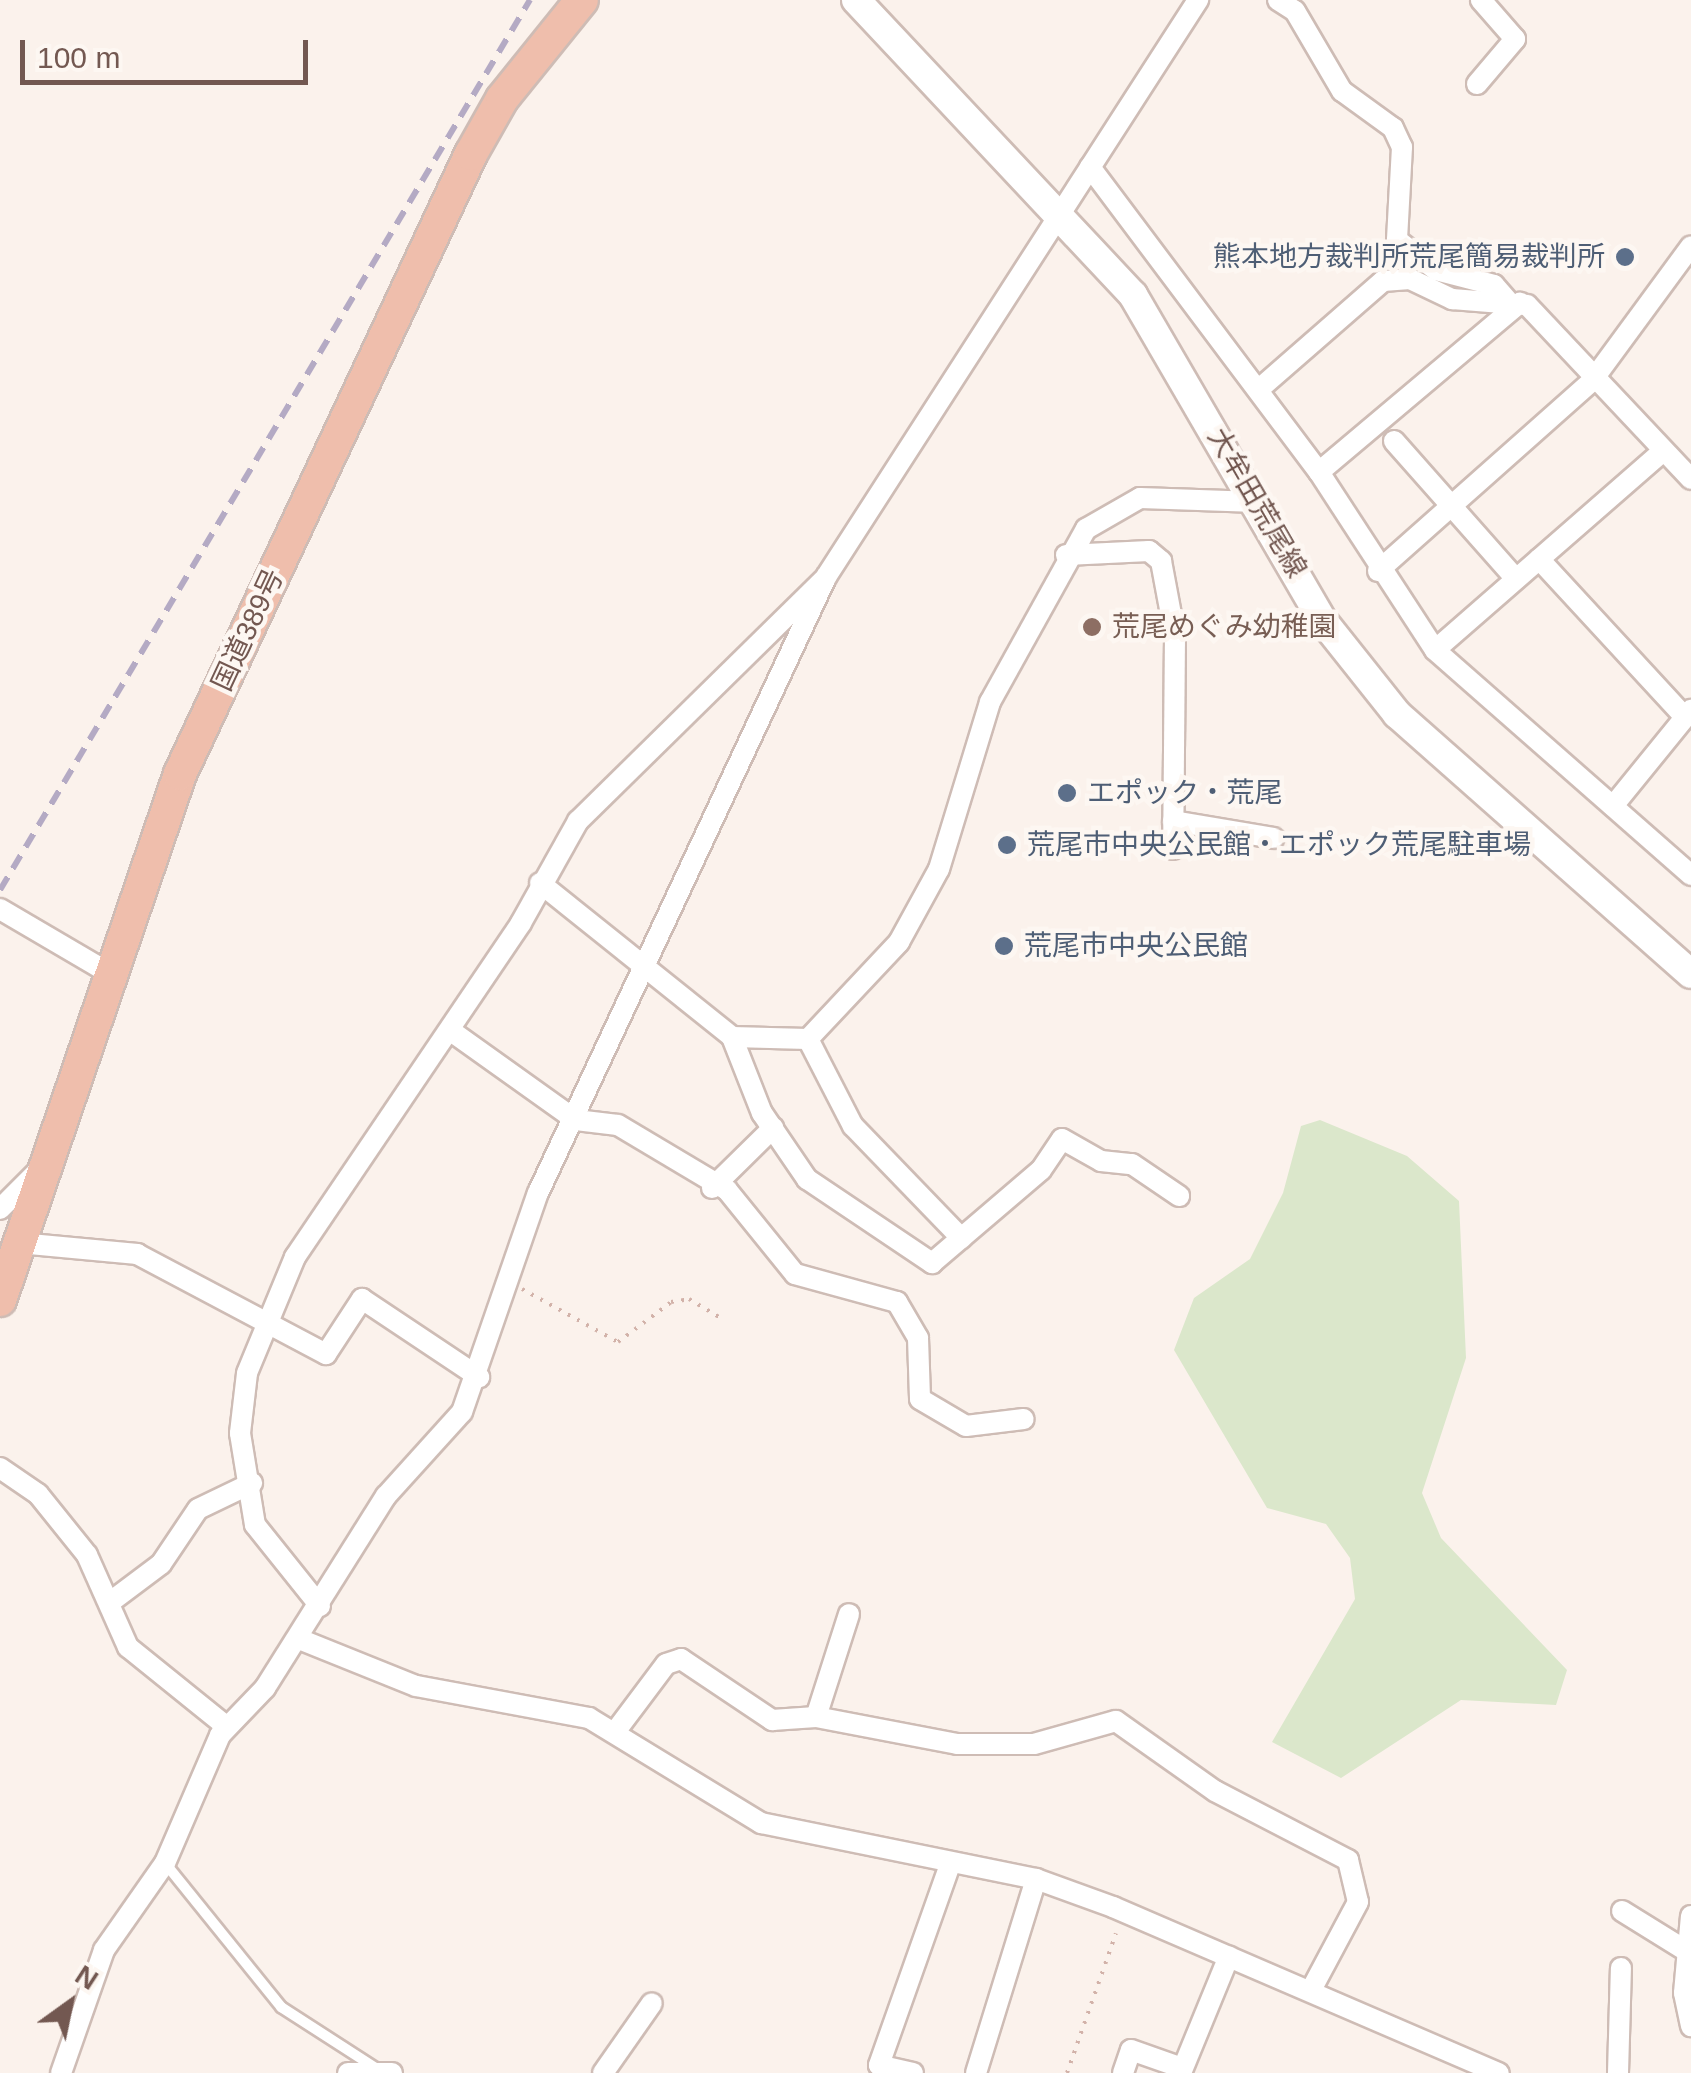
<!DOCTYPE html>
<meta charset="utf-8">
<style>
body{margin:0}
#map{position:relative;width:1691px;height:2073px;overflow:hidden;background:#fbf2ec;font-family:Helvetica,"Noto Sans JP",sans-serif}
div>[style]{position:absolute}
.green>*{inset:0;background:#dbe7cb}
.path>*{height:4px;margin-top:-2px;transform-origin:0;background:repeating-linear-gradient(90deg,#d2b2a9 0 2.5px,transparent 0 10.5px)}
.roads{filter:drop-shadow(2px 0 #cebcb5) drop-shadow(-2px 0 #cebcb5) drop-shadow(0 2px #cebcb5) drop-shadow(0 -2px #cebcb5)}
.service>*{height:10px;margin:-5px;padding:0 5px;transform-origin:5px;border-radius:5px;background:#fff}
.minor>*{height:20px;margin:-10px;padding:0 10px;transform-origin:10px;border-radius:10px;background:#fff}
.secondary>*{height:28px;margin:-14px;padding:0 14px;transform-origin:14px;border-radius:14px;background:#fff}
.trunk>*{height:32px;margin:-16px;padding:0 16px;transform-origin:16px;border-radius:16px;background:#efbeac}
.rail>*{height:6px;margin-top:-3px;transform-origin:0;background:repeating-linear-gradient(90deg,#b4aac4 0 15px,transparent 0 25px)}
.dots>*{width:28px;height:28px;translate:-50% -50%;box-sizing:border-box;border:5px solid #fdf7f2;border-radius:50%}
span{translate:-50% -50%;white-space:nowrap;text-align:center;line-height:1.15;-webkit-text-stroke:9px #fdf7f2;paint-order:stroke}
.service-label{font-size:28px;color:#4e5e75}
.right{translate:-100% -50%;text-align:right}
.left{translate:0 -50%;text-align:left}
.street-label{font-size:28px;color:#735851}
.education-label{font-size:28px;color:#785e54}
.north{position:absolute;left:20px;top:1953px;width:100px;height:100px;-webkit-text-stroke:8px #fdf7f2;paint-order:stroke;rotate:33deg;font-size:28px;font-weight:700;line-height:40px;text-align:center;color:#735851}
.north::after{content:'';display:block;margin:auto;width:35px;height:45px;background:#735851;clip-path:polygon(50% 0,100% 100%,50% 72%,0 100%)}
.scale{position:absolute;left:20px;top:40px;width:288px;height:45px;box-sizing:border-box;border:5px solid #735851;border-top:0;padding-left:12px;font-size:30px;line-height:35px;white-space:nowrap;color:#735851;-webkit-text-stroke:8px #fdf7f2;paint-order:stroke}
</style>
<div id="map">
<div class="green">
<i style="clip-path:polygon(1320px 1120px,1407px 1156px,1459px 1201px,1466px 1358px,1422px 1493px,1441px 1538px,1567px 1670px,1556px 1705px,1461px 1700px,1341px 1778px,1272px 1742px,1355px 1599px,1350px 1558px,1326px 1524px,1267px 1508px,1174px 1350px,1194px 1298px,1250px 1259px,1283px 1193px,1301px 1126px)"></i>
</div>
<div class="path">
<i style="left:522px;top:1289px;width:110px;rotate:28.9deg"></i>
<i style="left:618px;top:1342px;width:66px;rotate:-37deg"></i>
<i style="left:671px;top:1302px;width:18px;rotate:-9deg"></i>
<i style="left:689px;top:1299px;width:35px;rotate:31deg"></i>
<i style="left:1067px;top:2073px;width:148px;rotate:-70.7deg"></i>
</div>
<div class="roads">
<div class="service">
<i style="left:165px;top:1863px;width:185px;rotate:51.1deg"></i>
<i style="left:281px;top:2007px;width:111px;rotate:32.8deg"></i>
</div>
<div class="minor">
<i style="left:1278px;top:0;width:20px;rotate:33deg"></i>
<i style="left:1295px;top:11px;width:93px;rotate:59.6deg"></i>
<i style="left:1342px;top:91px;width:63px;rotate:36deg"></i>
<i style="left:1393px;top:128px;width:21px;rotate:65deg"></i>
<i style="left:1402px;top:147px;width:93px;rotate:93.1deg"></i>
<i style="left:1397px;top:240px;width:49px;rotate:37.6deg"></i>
<i style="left:1436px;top:270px;width:60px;rotate:14.5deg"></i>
<i style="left:1494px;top:285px;width:20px;rotate:49deg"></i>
<i style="left:1477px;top:84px;width:59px;rotate:-49.8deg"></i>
<i style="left:1515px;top:39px;width:52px;rotate:-131.1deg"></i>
<i style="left:1090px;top:167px;width:381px;rotate:53.1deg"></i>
<i style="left:1319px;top:472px;width:212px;rotate:56.9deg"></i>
<i style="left:1435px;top:650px;width:341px;rotate:41.3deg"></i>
<i style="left:1258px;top:390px;width:166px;rotate:-41.1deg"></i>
<i style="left:1383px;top:281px;width:27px;rotate:-4deg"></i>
<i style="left:1410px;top:279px;width:47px;rotate:25.5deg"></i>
<i style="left:1452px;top:299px;width:75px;rotate:4.6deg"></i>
<i style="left:1527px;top:305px;width:239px;rotate:46.7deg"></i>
<i style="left:1394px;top:441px;width:184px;rotate:48.5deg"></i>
<i style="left:1319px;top:472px;width:263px;rotate:-40.1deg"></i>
<i style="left:1066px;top:555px;width:83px;rotate:-2.8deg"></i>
<i style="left:1149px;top:551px;width:16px;rotate:40deg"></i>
<i style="left:1161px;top:561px;width:76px;rotate:79.4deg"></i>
<i style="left:1175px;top:636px;width:213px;rotate:90.5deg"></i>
<i style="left:1539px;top:559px;width:215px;rotate:47.3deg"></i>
<i style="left:1378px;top:571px;width:286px;rotate:-41.6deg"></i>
<i style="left:1592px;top:381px;width:167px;rotate:-53.7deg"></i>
<i style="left:1435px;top:650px;width:301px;rotate:-41.1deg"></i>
<i style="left:1613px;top:806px;width:124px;rotate:-50.9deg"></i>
<i style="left:1173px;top:821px;width:102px;rotate:9.6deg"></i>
<i style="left:540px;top:883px;width:246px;rotate:38.7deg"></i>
<i style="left:732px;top:1037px;width:76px;rotate:1.5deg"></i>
<i style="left:808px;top:1039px;width:133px;rotate:-46.8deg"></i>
<i style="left:899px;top:942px;width:83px;rotate:-61.3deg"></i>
<i style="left:939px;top:869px;width:175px;rotate:-73deg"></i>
<i style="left:990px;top:702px;width:198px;rotate:-61deg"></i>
<i style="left:1086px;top:529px;width:62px;rotate:-29.9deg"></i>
<i style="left:1140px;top:498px;width:117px;rotate:2deg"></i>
<i style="left:0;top:909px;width:129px;rotate:30.4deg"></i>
<i style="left:451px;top:1031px;width:153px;rotate:35.5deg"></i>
<i style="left:576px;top:1120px;width:42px;rotate:6.8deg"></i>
<i style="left:618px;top:1125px;width:127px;rotate:30.8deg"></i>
<i style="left:727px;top:1190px;width:108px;rotate:51deg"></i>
<i style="left:795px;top:1274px;width:106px;rotate:15.4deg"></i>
<i style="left:897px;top:1302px;width:42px;rotate:59.7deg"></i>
<i style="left:918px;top:1338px;width:61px;rotate:88.1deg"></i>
<i style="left:920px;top:1399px;width:53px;rotate:30.4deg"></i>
<i style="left:966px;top:1426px;width:58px;rotate:-6.9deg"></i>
<i style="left:732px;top:1037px;width:82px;rotate:68.5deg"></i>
<i style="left:762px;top:1113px;width:80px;rotate:55.7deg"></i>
<i style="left:807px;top:1179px;width:151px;rotate:33.9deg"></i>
<i style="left:932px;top:1263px;width:143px;rotate:-40.5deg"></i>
<i style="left:1041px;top:1170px;width:37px;rotate:-56deg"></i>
<i style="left:1062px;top:1139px;width:45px;rotate:29.4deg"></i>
<i style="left:1101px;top:1161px;width:31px;rotate:6deg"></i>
<i style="left:1132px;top:1164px;width:57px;rotate:34.2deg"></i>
<i style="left:808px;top:1039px;width:98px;rotate:62.7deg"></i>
<i style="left:853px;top:1126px;width:156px;rotate:46deg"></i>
<i style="left:712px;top:1188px;width:86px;rotate:-44.5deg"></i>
<i style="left:0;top:1209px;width:54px;rotate:-45deg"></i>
<i style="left:19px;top:1243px;width:119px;rotate:5.3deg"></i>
<i style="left:137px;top:1254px;width:214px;rotate:27.9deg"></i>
<i style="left:326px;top:1354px;width:66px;rotate:-56.8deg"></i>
<i style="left:362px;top:1299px;width:141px;rotate:33.7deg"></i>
<i style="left:0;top:1468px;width:46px;rotate:34.4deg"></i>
<i style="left:38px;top:1494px;width:78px;rotate:51.2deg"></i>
<i style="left:87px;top:1555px;width:101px;rotate:66deg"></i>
<i style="left:128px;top:1647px;width:127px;rotate:38.9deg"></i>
<i style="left:109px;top:1603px;width:65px;rotate:-36.9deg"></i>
<i style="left:161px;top:1564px;width:66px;rotate:-56.1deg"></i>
<i style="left:198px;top:1509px;width:60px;rotate:-25.7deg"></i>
<i style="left:320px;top:1606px;width:104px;rotate:-128.7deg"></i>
<i style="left:255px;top:1525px;width:93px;rotate:-99.3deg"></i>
<i style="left:240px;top:1433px;width:60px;rotate:-83.3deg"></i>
<i style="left:247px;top:1373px;width:126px;rotate:-67.5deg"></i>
<i style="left:295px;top:1257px;width:403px;rotate:-55.9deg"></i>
<i style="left:521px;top:923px;width:117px;rotate:-60.8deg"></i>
<i style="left:578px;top:821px;width:348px;rotate:-44.5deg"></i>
<i style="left:299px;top:1639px;width:126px;rotate:21.9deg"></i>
<i style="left:416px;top:1686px;width:176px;rotate:10.5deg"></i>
<i style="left:589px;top:1718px;width:202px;rotate:31.4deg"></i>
<i style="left:761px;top:1823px;width:281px;rotate:11.5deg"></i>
<i style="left:1036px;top:1879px;width:82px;rotate:20deg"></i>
<i style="left:1113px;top:1907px;width:420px;rotate:23.3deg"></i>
<i style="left:816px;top:1717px;width:108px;rotate:-72.2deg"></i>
<i style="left:615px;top:1732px;width:85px;rotate:-53.1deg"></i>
<i style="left:666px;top:1664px;width:16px;rotate:-18deg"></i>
<i style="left:681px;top:1659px;width:110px;rotate:33.8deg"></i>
<i style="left:772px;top:1720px;width:44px;rotate:-3.9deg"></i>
<i style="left:816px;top:1717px;width:144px;rotate:10.8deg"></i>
<i style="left:957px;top:1744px;width:77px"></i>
<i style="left:1034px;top:1744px;width:85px;rotate:-15.7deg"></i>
<i style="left:1116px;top:1721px;width:121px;rotate:35.3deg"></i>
<i style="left:1215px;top:1791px;width:150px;rotate:27.4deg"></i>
<i style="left:1348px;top:1860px;width:43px;rotate:76.6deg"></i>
<i style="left:1358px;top:1902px;width:100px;rotate:118.1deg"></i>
<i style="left:1622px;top:1911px;width:74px;rotate:31.8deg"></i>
<i style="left:1691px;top:1916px;width:77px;rotate:95.2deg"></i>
<i style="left:1684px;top:1993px;width:34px;rotate:78deg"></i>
<i style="left:61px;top:2073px;width:130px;rotate:-70.7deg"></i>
<i style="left:104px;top:1950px;width:106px;rotate:-55deg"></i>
<i style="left:165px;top:1863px;width:139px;rotate:-66.7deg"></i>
<i style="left:220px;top:1735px;width:65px;rotate:-46.2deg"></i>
<i style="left:265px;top:1688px;width:227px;rotate:-57.8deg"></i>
<i style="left:386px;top:1496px;width:113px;rotate:-47.9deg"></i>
<i style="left:462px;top:1412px;width:232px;rotate:-70.9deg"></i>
<i style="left:538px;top:1193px;width:680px;rotate:-64.94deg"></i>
<i style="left:826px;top:577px;width:687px;rotate:-57.19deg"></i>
<i style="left:348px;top:2073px;width:44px"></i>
<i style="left:603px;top:2073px;width:85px;rotate:-55deg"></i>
<i style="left:913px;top:2073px;width:35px;rotate:-167deg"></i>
<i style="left:879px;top:2065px;width:215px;rotate:-70.5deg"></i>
<i style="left:976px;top:2073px;width:203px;rotate:-72.8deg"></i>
<i style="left:1123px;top:2073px;width:24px;rotate:-71deg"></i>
<i style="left:1131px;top:2050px;width:54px;rotate:19.4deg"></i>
<i style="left:1181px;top:2073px;width:126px;rotate:-67.7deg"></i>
<i style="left:1618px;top:2073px;width:105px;rotate:-88.4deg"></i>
</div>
<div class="secondary">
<i style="left:856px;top:0;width:405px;rotate:46.8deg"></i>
<i style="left:1133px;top:295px;width:377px;rotate:59.8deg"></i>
<i style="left:1323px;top:621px;width:119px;rotate:51.5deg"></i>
<i style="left:1397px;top:714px;width:392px;rotate:41.5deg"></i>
</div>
<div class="trunk">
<i style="left:0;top:1300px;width:556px;rotate:-71.11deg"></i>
<i style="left:180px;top:774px;width:685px;rotate:-64.86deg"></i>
<i style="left:471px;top:154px;width:63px;rotate:-60.6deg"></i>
<i style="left:502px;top:99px;width:127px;rotate:-51.1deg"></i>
</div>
</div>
<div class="rail">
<i style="left:0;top:890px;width:1036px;rotate:-59.23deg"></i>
</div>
<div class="dots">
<i style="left:1625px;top:257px;background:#5c6f8a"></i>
<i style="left:1092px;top:627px;background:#8d6e63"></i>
<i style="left:1067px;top:793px;background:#5c6f8a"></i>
<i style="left:1007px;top:845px;background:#5c6f8a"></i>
<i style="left:1004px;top:946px;background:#5c6f8a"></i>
</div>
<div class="service-label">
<span class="right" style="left:1605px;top:257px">熊本地方裁判所荒尾簡易裁判所</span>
<span class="left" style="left:1087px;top:793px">エポック・荒尾</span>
<span class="left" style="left:1027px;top:845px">荒尾市中央公民館・エポック荒尾駐車場</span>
<span class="left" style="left:1024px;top:946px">荒尾市中央公民館</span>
</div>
<div class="street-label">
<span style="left:1257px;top:503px;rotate:60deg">大牟田荒尾線</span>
<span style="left:248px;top:630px;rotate:-65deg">国道389号</span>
</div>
<div class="education-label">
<span class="left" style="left:1112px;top:627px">荒尾めぐみ幼稚園</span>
</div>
<div class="north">N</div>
<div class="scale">100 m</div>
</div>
